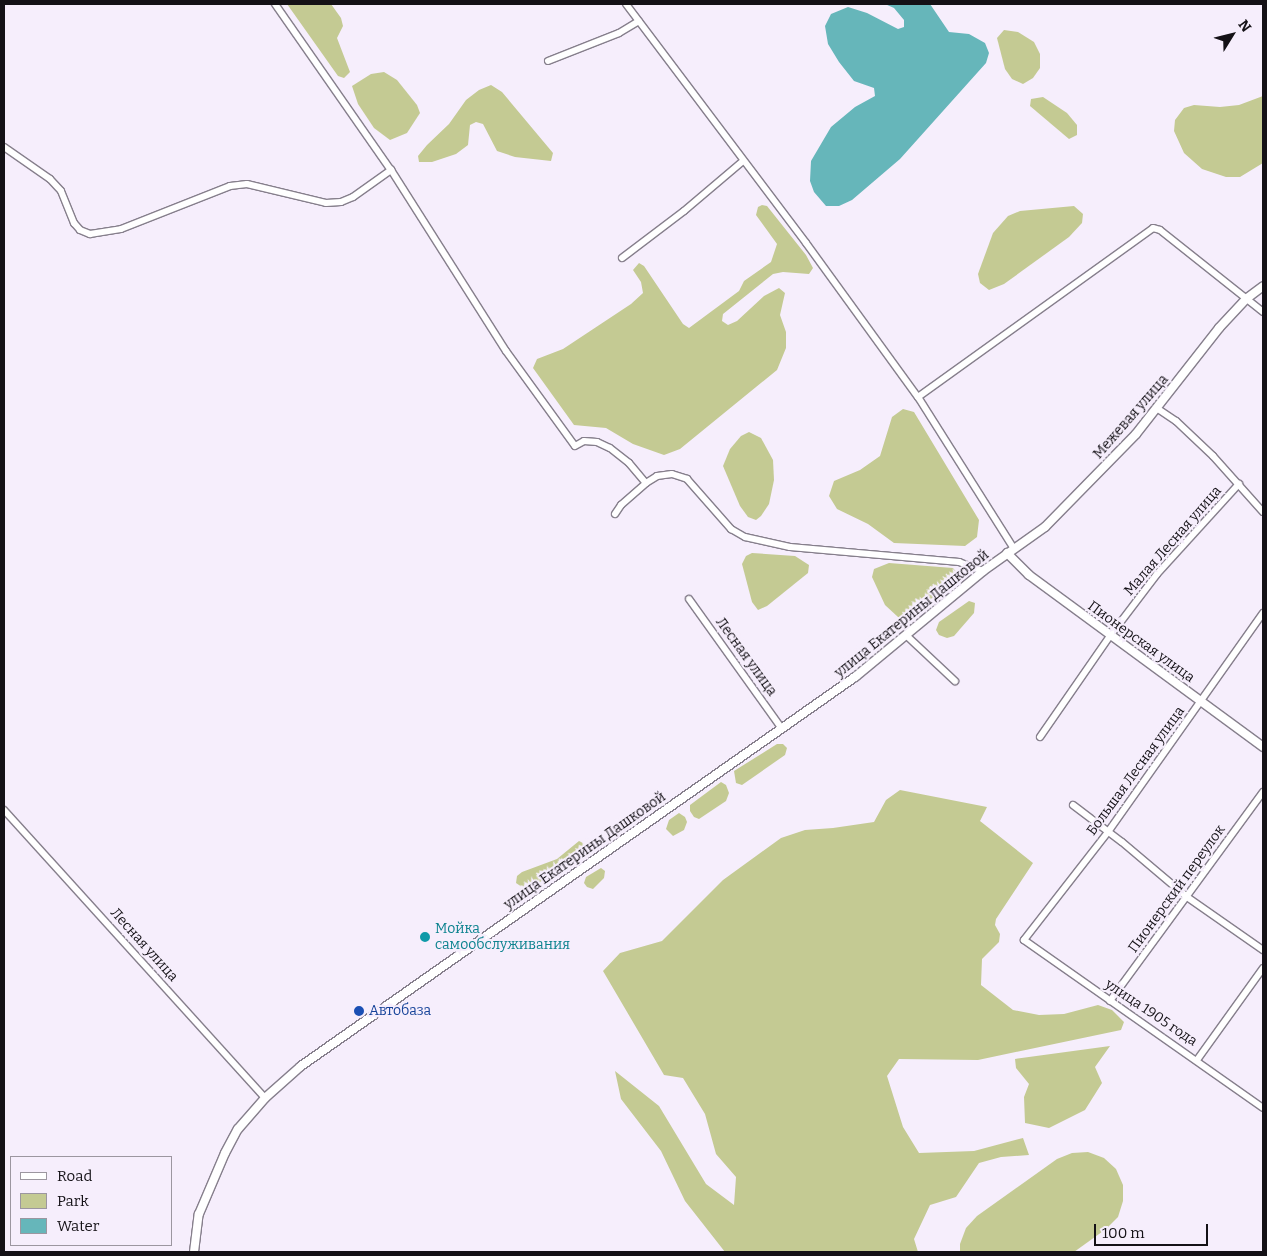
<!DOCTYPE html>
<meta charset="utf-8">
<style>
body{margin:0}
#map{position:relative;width:1267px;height:1256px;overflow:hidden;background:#f6eefc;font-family:Bitter,serif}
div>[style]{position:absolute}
.green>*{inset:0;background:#c4ca93}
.water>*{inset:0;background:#66b6ba}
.roads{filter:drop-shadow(1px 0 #867f8c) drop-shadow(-1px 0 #867f8c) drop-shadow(0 1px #867f8c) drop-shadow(0 -1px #867f8c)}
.minor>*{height:6px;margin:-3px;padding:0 3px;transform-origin:3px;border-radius:3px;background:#fff}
.tertiary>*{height:8px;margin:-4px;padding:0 4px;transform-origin:4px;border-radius:4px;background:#fff}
.dots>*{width:14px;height:14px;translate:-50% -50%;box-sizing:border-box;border:2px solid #f6eefc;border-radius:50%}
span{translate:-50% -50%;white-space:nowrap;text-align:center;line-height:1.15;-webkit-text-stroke:4px #f6eefc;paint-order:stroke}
.street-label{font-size:14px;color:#141116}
.culture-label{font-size:14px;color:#0d838f}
.left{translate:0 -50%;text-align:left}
.transit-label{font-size:14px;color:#164399}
.frame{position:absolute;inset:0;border:5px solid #141116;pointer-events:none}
.legend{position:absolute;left:10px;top:1156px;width:162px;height:90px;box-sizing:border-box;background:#f6eefc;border:1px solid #9c96a0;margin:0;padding:6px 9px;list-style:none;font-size:15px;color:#141116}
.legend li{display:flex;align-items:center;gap:10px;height:25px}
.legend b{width:25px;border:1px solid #9c96a0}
.north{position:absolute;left:1207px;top:10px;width:50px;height:50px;-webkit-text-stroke:4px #f6eefc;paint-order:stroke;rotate:54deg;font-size:14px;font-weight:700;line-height:20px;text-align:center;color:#141116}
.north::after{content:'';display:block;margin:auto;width:18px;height:22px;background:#141116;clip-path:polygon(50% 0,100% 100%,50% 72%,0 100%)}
.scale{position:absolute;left:1094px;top:1224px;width:114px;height:22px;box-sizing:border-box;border:2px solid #141116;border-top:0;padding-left:6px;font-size:15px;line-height:18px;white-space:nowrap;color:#141116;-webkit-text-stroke:4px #f6eefc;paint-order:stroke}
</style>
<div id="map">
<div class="green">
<i style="clip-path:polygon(287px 4px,331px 4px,341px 18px,343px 26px,337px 38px,350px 72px,344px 78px,338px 76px)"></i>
<i style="clip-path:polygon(1004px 30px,1018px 32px,1034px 42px,1040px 54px,1040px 68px,1033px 78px,1023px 84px,1012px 79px,1005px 69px,997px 38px)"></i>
<i style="clip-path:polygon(384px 72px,397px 80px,417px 105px,420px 113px,407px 133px,390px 140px,374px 128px,358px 104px,352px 86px,371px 74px)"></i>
<i style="clip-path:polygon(491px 85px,502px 92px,553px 153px,551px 161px,515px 157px,497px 151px,483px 124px,476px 122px,470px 125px,468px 145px,456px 154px,432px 162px,419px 162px,418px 156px,427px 145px,449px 124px,466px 100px,479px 90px)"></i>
<i style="clip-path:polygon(1263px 96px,1263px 163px,1240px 177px,1226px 177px,1202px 169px,1184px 153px,1174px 131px,1175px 120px,1184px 108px,1194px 105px,1220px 107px,1239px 105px)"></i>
<i style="clip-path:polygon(1043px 97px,1067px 113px,1077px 125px,1077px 135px,1069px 139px,1030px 106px,1031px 99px)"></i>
<i style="clip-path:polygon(762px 205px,767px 206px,806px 255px,813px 268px,809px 274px,783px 272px,773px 274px,723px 314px,722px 321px,728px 325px,737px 321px,764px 296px,779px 288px,785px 293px,780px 315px,786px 332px,786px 348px,777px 370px,680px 449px,664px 455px,633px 444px,606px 428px,574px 425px,533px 368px,537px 359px,563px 349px,631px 304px,643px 293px,641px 282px,633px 270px,639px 263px,644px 266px,683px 324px,689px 328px,739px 291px,744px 281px,771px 262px,777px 244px,756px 215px,758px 207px)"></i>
<i style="clip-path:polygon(1074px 206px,1083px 214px,1082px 223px,1069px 237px,1004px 284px,989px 290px,980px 283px,978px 274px,993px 233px,1008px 216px,1020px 211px)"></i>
<i style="clip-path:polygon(903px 409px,914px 412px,979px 520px,977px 537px,965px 546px,894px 543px,868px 524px,837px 509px,829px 496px,834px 481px,860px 470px,880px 456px,892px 417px)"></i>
<i style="clip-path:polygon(749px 432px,761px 438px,773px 460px,774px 480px,769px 504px,761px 516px,756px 520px,748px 517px,740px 506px,723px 466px,730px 449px,741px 436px)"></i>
<i style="clip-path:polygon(752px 553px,795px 556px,809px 565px,808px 573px,767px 606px,758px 610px,752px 602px,742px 564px,746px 556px)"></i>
<i style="clip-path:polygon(889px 563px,953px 568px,959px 575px,908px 619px,898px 617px,885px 605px,872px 577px,874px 569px)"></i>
<i style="clip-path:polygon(969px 601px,975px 603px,974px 613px,954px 636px,947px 638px,939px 635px,936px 630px,939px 622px)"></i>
<i style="clip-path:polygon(777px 744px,783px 744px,787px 748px,785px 755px,742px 785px,736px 783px,734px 771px)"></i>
<i style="clip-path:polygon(721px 782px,726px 785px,729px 793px,726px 801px,699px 819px,694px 817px,690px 811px,690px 805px)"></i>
<i style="clip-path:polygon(900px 790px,987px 807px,980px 821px,1033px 863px,996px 919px,995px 925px,1000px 934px,999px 942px,982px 959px,981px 985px,1013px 1010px,1039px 1015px,1064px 1014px,1098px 1005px,1112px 1010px,1124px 1022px,1121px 1030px,978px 1060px,899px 1059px,887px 1076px,903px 1127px,919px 1153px,974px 1151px,1023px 1138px,1029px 1155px,1001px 1157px,979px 1163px,956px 1197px,930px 1205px,914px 1239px,918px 1252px,725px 1252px,685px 1201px,661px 1151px,621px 1099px,615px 1071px,659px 1106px,706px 1184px,734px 1205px,736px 1177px,716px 1154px,705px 1114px,683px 1078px,664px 1075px,603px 971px,620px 953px,662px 941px,723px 880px,781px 838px,805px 830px,833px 828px,874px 822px,886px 800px)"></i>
<i style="clip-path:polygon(679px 813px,685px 817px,687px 822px,684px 830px,673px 836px,666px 829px,669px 820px)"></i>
<i style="clip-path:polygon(579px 841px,587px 845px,587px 851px,571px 866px,532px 886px,522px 887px,516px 883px,517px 876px,522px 872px,557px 859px)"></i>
<i style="clip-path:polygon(601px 868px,605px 871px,604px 878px,593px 889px,587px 887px,584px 883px,586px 877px)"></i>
<i style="clip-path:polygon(1110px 1046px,1095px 1067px,1102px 1083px,1085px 1110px,1049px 1128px,1025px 1123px,1024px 1097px,1029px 1084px,1016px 1068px,1015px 1059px)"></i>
<i style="clip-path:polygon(1088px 1152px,1104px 1158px,1116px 1169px,1123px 1185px,1123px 1201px,1118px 1217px,1106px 1229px,1074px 1252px,960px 1252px,960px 1244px,966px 1228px,977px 1216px,1057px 1159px,1072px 1153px)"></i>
</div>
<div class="water">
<i style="clip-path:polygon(885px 4px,930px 4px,949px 32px,969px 34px,985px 43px,989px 53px,986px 63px,900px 159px,852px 200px,839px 206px,826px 206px,814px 192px,810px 181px,811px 161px,831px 127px,855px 107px,875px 96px,874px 88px,854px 81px,839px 62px,828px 44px,825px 26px,831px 14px,848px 7px,867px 13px,898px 29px,904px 27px,904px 20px,894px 8px)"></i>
</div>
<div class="roads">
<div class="minor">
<i style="left:275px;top:4px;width:203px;rotate:55.1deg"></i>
<i style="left:391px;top:170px;width:214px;rotate:57.6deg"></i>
<i style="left:506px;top:351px;width:117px;rotate:54deg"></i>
<i style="left:575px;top:446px;width:10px;rotate:-29deg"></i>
<i style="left:584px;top:441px;width:13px;rotate:4deg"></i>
<i style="left:597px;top:442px;width:14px;rotate:25deg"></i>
<i style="left:610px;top:448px;width:24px;rotate:38deg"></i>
<i style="left:629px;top:463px;width:26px;rotate:50deg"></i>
<i style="left:626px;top:4px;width:299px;rotate:53deg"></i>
<i style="left:806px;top:243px;width:190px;rotate:54deg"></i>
<i style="left:918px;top:397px;width:180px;rotate:57.7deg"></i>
<i style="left:548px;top:61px;width:76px;rotate:-21.5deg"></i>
<i style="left:619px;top:33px;width:23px;rotate:-31deg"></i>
<i style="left:4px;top:147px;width:56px;rotate:34.8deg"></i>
<i style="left:50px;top:179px;width:16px;rotate:47deg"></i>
<i style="left:61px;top:191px;width:35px;rotate:68deg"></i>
<i style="left:74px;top:223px;width:9px;rotate:49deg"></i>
<i style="left:80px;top:230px;width:11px;rotate:22deg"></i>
<i style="left:90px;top:234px;width:31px;rotate:-9deg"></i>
<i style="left:121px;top:229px;width:117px;rotate:-21.5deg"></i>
<i style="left:230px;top:186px;width:17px;rotate:-7deg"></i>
<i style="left:247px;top:184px;width:81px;rotate:13.5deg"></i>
<i style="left:326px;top:203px;width:15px;rotate:-4deg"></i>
<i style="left:341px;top:202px;width:13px;rotate:-23deg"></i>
<i style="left:353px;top:197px;width:47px;rotate:-35.4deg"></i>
<i style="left:622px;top:258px;width:78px;rotate:-37.2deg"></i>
<i style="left:684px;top:211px;width:77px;rotate:-40.3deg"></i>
<i style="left:918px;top:397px;width:289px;rotate:-35.7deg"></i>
<i style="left:1153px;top:228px;width:7px;rotate:16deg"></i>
<i style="left:1160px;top:230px;width:132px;rotate:38.5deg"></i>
<i style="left:1158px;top:409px;width:22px;rotate:34deg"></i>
<i style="left:1176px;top:421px;width:51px;rotate:43.4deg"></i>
<i style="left:1213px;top:456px;width:75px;rotate:48.2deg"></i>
<i style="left:615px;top:514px;width:11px;rotate:-56deg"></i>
<i style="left:621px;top:505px;width:33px;rotate:-41deg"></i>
<i style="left:646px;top:483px;width:13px;rotate:-32deg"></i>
<i style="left:657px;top:476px;width:15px;rotate:-8deg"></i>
<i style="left:672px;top:474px;width:16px;rotate:18deg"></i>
<i style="left:687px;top:479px;width:67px;rotate:48.7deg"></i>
<i style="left:731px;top:529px;width:16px;rotate:30deg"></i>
<i style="left:745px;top:537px;width:46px;rotate:12.5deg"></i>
<i style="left:790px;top:547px;width:170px;rotate:5.1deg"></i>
<i style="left:959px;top:562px;width:26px;rotate:21deg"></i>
<i style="left:689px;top:599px;width:160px;rotate:54.4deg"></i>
<i style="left:1263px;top:613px;width:268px;rotate:125.3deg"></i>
<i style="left:1108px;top:832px;width:137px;rotate:127.9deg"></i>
<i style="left:1024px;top:940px;width:292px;rotate:35.1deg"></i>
<i style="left:907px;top:636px;width:66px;rotate:43.2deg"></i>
<i style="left:1040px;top:737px;width:123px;rotate:-55.3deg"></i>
<i style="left:1110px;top:636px;width:78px;rotate:-52.8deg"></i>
<i style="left:1157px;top:574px;width:122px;rotate:-47.7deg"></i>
<i style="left:1073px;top:805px;width:61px;rotate:37.1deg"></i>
<i style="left:1122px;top:842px;width:85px;rotate:40.2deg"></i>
<i style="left:1187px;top:897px;width:93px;rotate:34.9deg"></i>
<i style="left:4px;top:810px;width:389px;rotate:47.8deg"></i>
<i style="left:1110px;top:1001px;width:259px;rotate:-53.8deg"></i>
<i style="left:1197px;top:1060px;width:113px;rotate:-54.3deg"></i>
</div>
<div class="tertiary">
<i style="left:1007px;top:553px;width:31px;rotate:45deg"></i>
<i style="left:1029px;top:575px;width:290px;rotate:36.3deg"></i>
<i style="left:194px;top:1252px;width:38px;rotate:-83deg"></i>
<i style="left:199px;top:1214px;width:66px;rotate:-66.9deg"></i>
<i style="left:225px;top:1153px;width:27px;rotate:-62deg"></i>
<i style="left:238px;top:1129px;width:41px;rotate:-48.9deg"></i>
<i style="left:265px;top:1098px;width:48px;rotate:-41.6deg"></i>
<i style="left:301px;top:1066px;width:677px;rotate:-35.08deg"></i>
<i style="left:855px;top:677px;width:166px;rotate:-39.6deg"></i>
<i style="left:983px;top:571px;width:76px;rotate:-35.4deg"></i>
<i style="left:1045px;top:527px;width:130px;rotate:-45.6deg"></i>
<i style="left:1136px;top:434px;width:135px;rotate:-51.9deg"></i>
<i style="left:1219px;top:328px;width:40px;rotate:-47deg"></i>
<i style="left:1246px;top:299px;width:21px;rotate:-37deg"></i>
</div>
</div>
<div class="dots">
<i style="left:425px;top:937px;background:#0f9aa8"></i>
<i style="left:359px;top:1011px;background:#1a4fb4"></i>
</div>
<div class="street-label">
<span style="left:1131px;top:417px;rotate:-49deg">Межевая улица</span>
<span style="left:1173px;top:541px;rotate:-49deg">Малая Лесная улица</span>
<span style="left:912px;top:614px;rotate:-39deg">улица Екатерины Дашковой</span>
<span style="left:1141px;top:642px;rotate:36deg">Пионерская улица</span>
<span style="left:746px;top:657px;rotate:54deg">Лесная улица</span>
<span style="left:1136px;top:771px;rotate:-54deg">Большая Лесная улица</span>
<span style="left:585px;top:851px;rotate:-35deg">улица Екатерины Дашковой</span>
<span style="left:1177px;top:889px;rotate:-54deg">Пионерский переулок</span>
<span style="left:144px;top:945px;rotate:48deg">Лесная улица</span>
<span style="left:1151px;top:1013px;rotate:34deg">улица 1905 года</span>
</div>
<div class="culture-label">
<span class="left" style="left:435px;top:937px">Мойка<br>самообслуживания</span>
</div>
<div class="transit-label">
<span class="left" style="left:369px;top:1011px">Автобаза</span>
</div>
<div class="frame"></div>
<ul class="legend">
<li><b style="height:6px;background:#fff"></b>Road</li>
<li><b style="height:14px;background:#c4ca93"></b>Park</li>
<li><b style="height:14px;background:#66b6ba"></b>Water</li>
</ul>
<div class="north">N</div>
<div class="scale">100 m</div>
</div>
